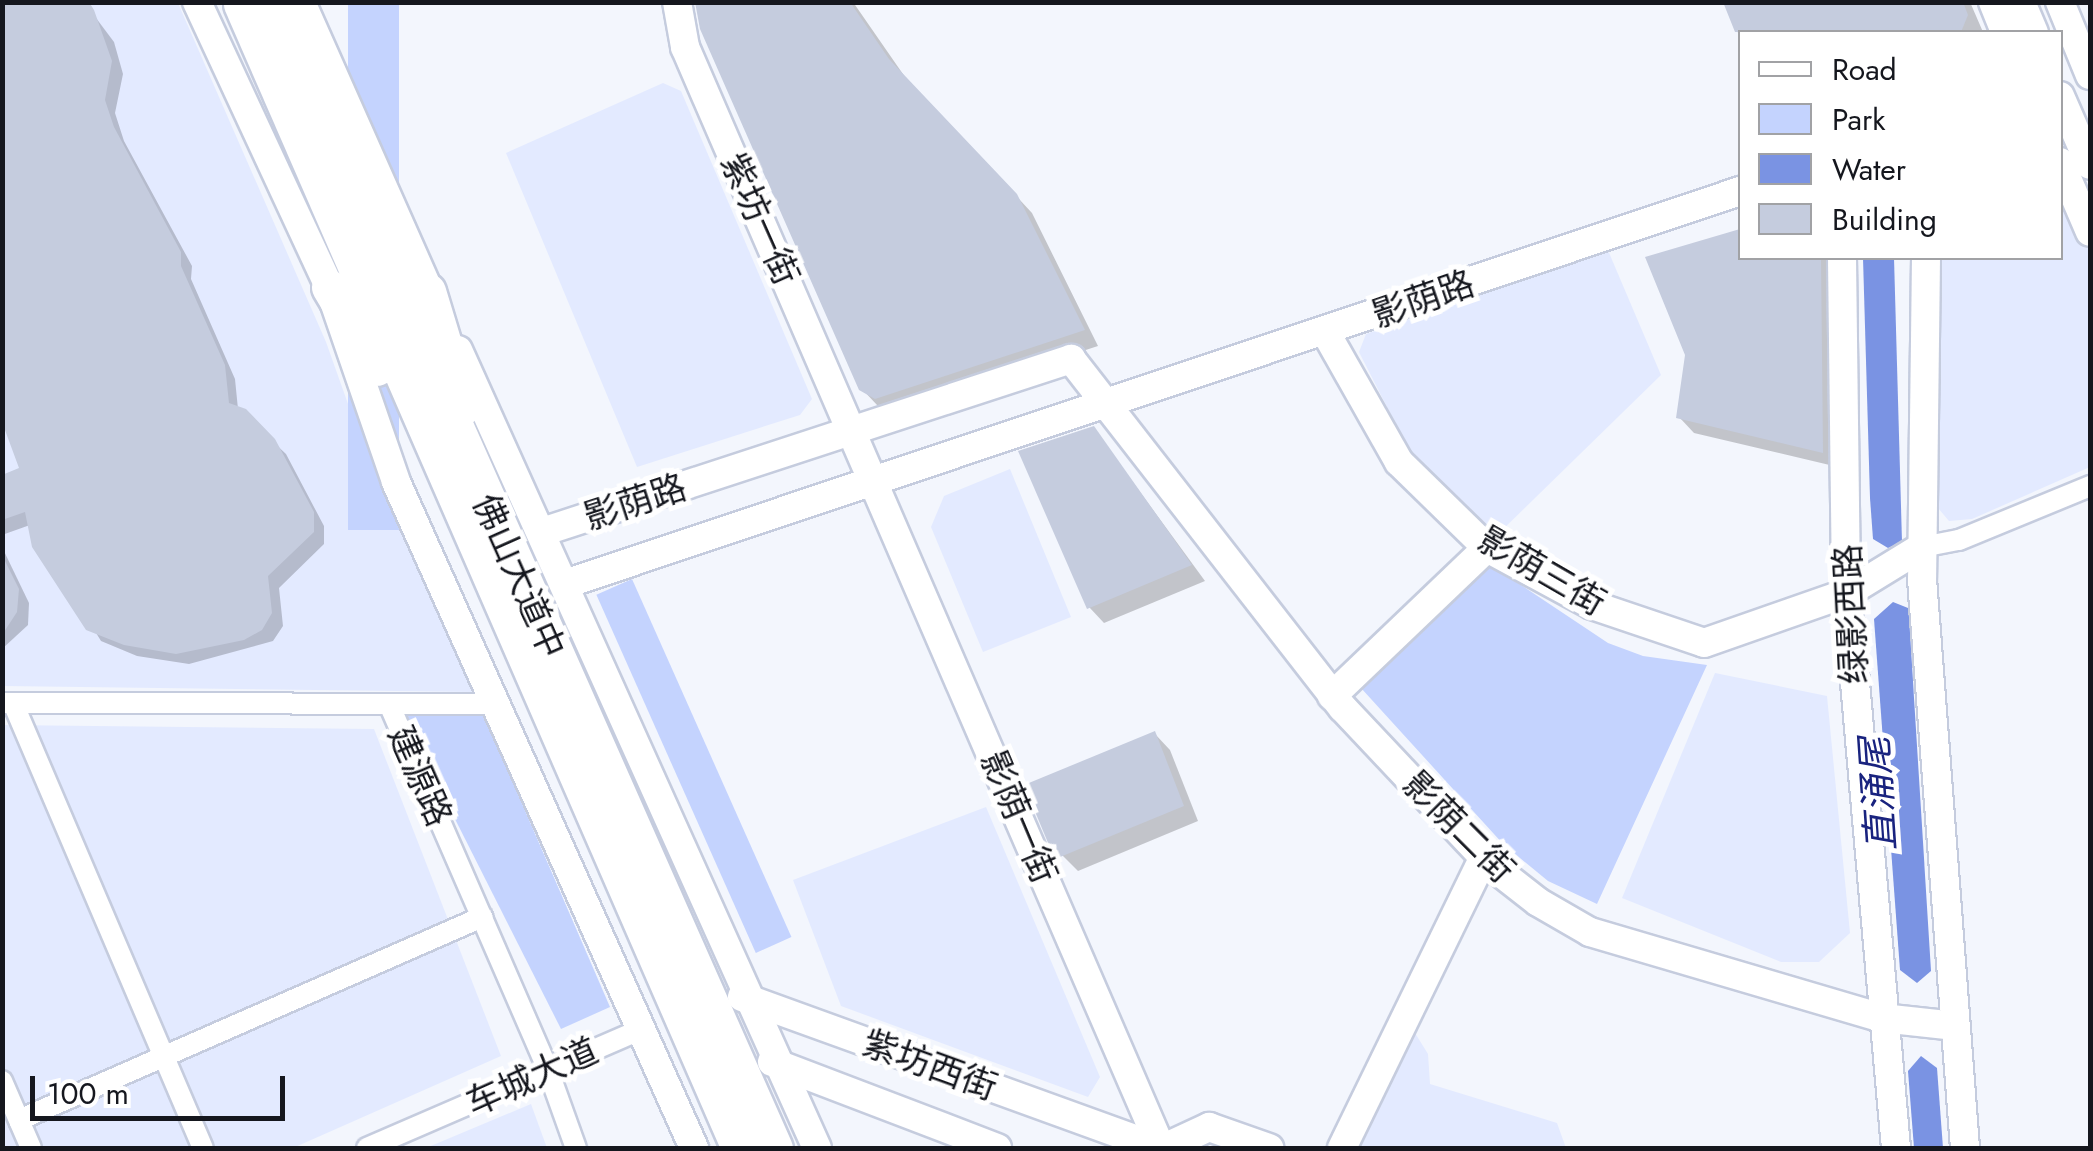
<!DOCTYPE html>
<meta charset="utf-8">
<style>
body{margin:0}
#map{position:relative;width:2093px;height:1151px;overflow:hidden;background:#f3f6fd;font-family:Jost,"Noto Sans SC",sans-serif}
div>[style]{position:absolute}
.built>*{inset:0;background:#e3eaff}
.green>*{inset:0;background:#c4d3fe;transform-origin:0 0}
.water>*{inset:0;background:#7a93e3}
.shadow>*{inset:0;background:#0003}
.building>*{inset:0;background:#c5ccde}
.roads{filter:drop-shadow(2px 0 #c5ccde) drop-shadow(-2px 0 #c5ccde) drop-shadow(0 2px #c5ccde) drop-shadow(0 -2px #c5ccde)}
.street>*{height:20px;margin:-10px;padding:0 10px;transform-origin:10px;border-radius:10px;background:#fff}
.secondary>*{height:28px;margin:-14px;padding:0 14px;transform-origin:14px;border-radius:14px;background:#fff}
.highway>*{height:35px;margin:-17.5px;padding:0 17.5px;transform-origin:17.5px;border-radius:17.5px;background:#fff}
span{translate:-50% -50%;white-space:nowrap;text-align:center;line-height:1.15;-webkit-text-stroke:10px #fff;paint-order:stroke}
.street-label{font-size:35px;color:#15171e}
.water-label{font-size:38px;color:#19237f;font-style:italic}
.frame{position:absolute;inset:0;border:5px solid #15171e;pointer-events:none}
.legend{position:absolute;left:1738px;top:30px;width:325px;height:230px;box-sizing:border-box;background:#fff;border:2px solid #a1a2a5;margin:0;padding:12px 18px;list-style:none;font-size:30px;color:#15171e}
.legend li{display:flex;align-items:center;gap:20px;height:50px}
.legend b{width:50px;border:2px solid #a1a2a5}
.scale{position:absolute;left:30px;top:1076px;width:255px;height:45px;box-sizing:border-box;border:5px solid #15171e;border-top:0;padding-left:12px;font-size:30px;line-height:35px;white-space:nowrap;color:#15171e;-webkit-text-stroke:8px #fff;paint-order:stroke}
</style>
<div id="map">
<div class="built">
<i style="clip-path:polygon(3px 3px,178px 3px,326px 342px,374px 477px,477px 692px,3px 686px)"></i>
<i style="clip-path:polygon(663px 83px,681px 91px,812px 399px,800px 415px,637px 467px,506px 153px)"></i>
<i style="clip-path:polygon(2061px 182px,2090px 247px,2090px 467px,1972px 519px,1949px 521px,1938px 508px,1940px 258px,2060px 258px)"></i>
<i style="clip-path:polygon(1607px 248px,1661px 375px,1493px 539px,1417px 466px,1359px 352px,1366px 334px)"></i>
<i style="clip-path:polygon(1010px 469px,1071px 617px,983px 652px,931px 527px,944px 496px)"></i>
<i style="clip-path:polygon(1715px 673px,1827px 696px,1850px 933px,1819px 962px,1781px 962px,1622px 898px)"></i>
<i style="clip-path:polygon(3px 725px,374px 729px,501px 1056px,293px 1148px,3px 1148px)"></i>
<i style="clip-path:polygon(986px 807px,1100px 1077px,1088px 1097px,841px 1006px,793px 880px)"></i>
<i style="clip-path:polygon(1415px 1033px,1428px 1054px,1430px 1084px,1557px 1123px,1566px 1148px,1357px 1148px)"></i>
<i style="clip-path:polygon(531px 1104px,547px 1148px,426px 1148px)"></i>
</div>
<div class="green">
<i style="left:348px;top:3px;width:51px;height:527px"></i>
<i style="clip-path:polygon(1491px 565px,1608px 643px,1643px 656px,1707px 665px,1597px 904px,1548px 881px,1504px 845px,1361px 688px)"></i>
<i style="left:632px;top:579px;width:392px;height:39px;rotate:66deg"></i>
<i style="clip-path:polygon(482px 711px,610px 1007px,561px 1029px,401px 712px)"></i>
</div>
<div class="water">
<i style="clip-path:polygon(1863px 258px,1894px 258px,1902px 542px,1888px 548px,1873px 539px,1870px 498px)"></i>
<i style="clip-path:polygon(1893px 602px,1908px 608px,1909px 617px,1931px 971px,1917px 983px,1900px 970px,1874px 619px)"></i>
<i style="clip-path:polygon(1921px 1056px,1937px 1068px,1943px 1148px,1914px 1148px,1908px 1071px)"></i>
</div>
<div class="shadow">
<i style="clip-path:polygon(84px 2px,114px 42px,123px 74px,115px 113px,124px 141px,192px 266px,191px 279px,235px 379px,238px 409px,286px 454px,324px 526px,324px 544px,279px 588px,283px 626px,273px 641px,189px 664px,137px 656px,101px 641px,30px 525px,2px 535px,2px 477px,22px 470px)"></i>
<i style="clip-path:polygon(697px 2px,853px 2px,905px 77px,1032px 213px,1098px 346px,892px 413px,877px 405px,861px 388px)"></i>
<i style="clip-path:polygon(1726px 2px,1970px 2px,1983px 32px,1740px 32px,1740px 38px)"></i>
<i style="clip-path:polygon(1740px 231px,1740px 258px,1834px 258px,1838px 467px,1694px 433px,1679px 417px,1688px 355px,1649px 259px)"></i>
<i style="clip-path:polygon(1094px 429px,1205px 581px,1104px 623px,1089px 607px)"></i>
<i style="clip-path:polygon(2px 547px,29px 603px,28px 625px,2px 649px)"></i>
<i style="clip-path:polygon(1155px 734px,1170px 750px,1198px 821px,1078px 871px,1062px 855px)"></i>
</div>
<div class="building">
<i style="clip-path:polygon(2px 2px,89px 2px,94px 10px,112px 61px,105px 100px,114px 127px,181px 252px,181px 266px,225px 365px,229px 403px,246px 409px,275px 439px,314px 512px,314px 532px,268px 576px,272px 613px,262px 630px,244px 640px,176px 654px,124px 645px,86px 630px,32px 547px,25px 512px,2px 520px,2px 475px,19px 468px,2px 422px)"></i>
<i style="clip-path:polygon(695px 2px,850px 2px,889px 59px,1017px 194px,1085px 330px,875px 399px,859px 390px,700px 29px)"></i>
<i style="clip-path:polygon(1723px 2px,1963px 2px,1968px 15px,1961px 32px,1735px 32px)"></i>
<i style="clip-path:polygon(1740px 229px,1740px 258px,1821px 258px,1823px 453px,1676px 418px,1685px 355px,1645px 257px)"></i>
<i style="clip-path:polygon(1094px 426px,1192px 565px,1087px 609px,1018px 451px)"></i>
<i style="clip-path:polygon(2px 555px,19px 589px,17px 612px,2px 635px)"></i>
<i style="clip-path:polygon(1155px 731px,1184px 806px,1060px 857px,1051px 850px,1024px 785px)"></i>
</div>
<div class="roads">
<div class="street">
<i style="left:1922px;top:547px;width:38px;rotate:-11deg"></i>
<i style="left:1959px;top:540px;width:142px;rotate:-22.4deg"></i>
<i style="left:2px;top:703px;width:387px;rotate:0.1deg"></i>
<i style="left:389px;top:704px;width:399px;rotate:66.5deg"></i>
<i style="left:548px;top:1070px;width:83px;rotate:70.3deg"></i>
<i style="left:13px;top:703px;width:484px;rotate:66.9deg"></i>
<i style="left:389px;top:704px;width:107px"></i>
<i style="left:2px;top:1081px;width:73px;rotate:66.6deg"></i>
<i style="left:19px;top:1120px;width:506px;rotate:-23.67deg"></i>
<i style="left:367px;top:1148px;width:300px;rotate:-23.4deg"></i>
</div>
<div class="secondary">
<i style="left:197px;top:2px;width:314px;rotate:65.1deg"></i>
<i style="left:329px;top:287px;width:206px;rotate:71deg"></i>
<i style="left:396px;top:482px;width:730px;rotate:65.89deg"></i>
<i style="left:301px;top:2px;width:334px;rotate:66.1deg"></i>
<i style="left:677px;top:2px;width:46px;rotate:79.9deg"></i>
<i style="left:685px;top:47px;width:1199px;rotate:66.62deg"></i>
<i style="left:1993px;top:2px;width:32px;rotate:68deg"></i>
<i style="left:2021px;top:2px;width:33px;rotate:67deg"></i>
<i style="left:2060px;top:2px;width:79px;rotate:67.7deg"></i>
<i style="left:2060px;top:96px;width:75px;rotate:66.5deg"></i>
<i style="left:2060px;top:162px;width:76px;rotate:66.8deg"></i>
<i style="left:1842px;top:258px;width:322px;rotate:89.3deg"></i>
<i style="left:1846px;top:580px;width:570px;rotate:84.97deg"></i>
<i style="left:1926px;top:258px;width:321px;rotate:90.7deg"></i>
<i style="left:1922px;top:579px;width:571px;rotate:85.68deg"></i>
<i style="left:1326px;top:333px;width:148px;rotate:60.5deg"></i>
<i style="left:1399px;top:462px;width:123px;rotate:44.3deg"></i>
<i style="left:1487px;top:548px;width:119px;rotate:28.5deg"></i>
<i style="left:1592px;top:605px;width:118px;rotate:18.7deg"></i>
<i style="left:1704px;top:643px;width:151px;rotate:-19.3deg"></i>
<i style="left:1847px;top:593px;width:88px;rotate:-31.5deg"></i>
<i style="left:458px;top:350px;width:875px;rotate:65.78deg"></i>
<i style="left:542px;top:532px;width:557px;rotate:-18.11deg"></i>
<i style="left:1071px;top:359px;width:442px;rotate:52.1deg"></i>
<i style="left:1343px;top:708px;width:217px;rotate:46.7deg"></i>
<i style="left:1492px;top:866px;width:58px;rotate:38deg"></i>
<i style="left:1538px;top:902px;width:60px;rotate:30deg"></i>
<i style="left:1590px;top:932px;width:304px;rotate:16.4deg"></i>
<i style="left:1882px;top:1018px;width:74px;rotate:6.2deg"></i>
<i style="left:565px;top:584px;width:1239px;rotate:-18.49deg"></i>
<i style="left:1332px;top:696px;width:214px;rotate:-43.7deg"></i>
<i style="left:742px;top:997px;width:443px;rotate:19.9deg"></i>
<i style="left:772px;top:1062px;width:241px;rotate:20.9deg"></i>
<i style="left:1164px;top:1148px;width:50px;rotate:-25deg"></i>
<i style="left:1209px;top:1127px;width:64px;rotate:19.3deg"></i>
<i style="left:1342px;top:1148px;width:324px;rotate:-64deg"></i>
</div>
<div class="highway">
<i style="left:268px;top:2px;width:1253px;rotate:66.14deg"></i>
<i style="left:241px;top:4px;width:1248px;rotate:66.48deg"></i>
<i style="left:329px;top:287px;width:94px;rotate:59.3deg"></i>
<i style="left:428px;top:291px;width:121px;rotate:73.2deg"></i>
</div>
</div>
<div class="street-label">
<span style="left:760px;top:219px;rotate:66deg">紫坊一街</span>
<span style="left:1423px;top:299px;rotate:-19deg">影荫路</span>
<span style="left:635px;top:502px;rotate:-18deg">影荫路</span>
<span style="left:1542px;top:571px;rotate:30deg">影荫三街</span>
<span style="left:519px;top:576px;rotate:66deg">佛山大道中</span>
<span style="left:1851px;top:614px;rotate:-93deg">绿影西路</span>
<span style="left:420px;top:776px;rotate:66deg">建源路</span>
<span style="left:1019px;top:817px;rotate:67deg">影荫一街</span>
<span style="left:1459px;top:827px;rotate:45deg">影荫二街</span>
<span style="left:930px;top:1065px;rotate:20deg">紫坊西街</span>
<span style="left:532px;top:1077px;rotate:-24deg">车城大道</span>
</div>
<div class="water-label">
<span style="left:1878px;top:794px;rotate:-94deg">直涌尾</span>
</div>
<div class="frame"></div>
<ul class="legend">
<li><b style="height:12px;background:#fff"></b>Road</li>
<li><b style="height:28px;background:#c4d3fe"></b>Park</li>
<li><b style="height:28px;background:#7a93e3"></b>Water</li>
<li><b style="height:28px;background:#c5ccde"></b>Building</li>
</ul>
<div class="scale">100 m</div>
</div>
